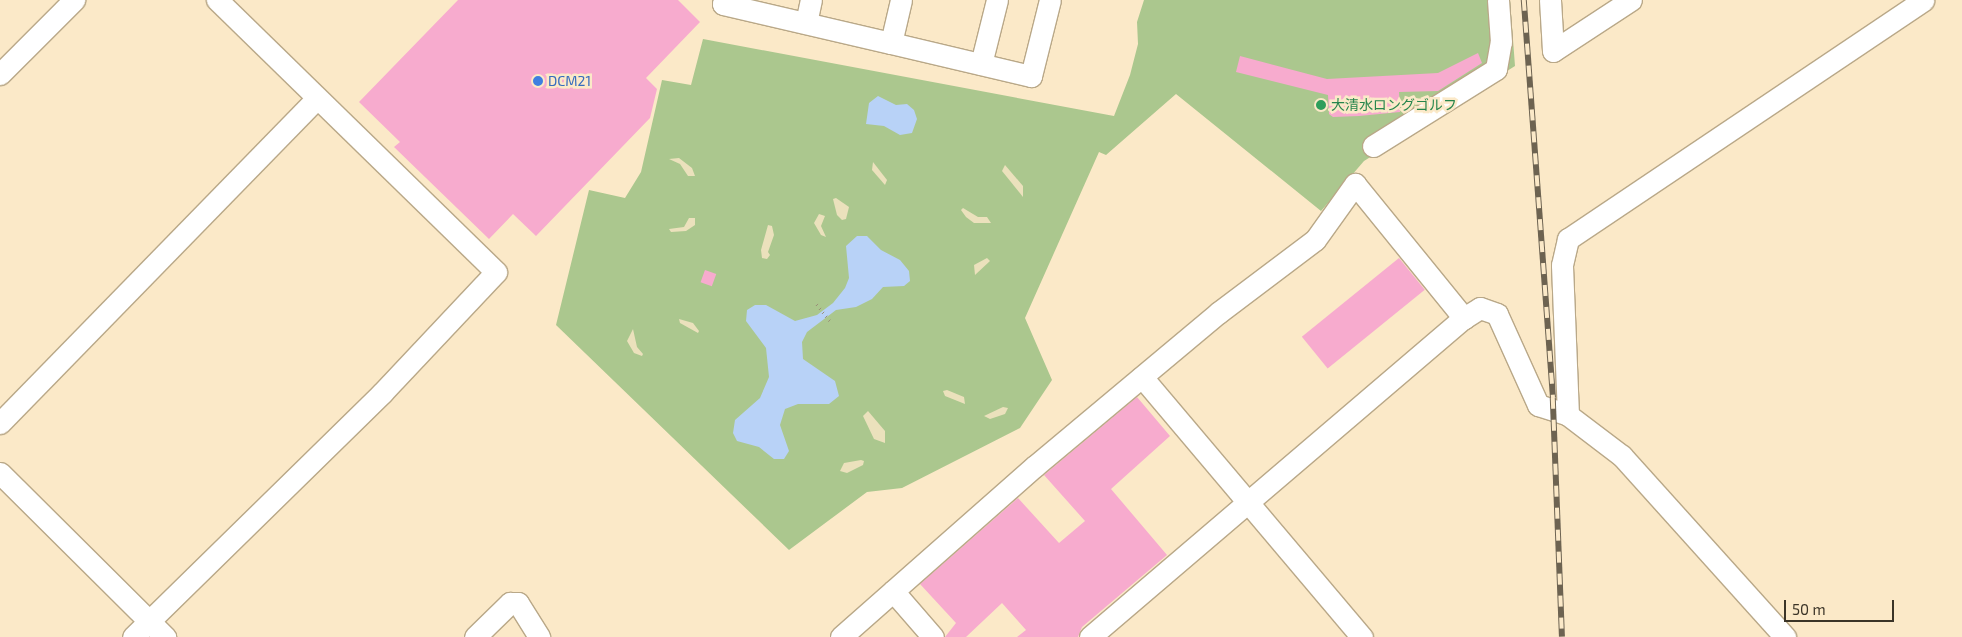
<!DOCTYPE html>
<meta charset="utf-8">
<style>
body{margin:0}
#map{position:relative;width:1962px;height:637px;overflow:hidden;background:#fbe9c8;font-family:"Exo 2","Noto Sans JP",sans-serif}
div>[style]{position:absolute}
.green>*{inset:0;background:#abc78e}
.sand>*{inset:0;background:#ebe1bc}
.water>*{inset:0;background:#b8d2f7}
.building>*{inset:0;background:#f7abce;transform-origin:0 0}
.path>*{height:2.5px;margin-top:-1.25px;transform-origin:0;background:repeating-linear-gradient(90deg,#998d76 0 1px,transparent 0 5px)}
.roads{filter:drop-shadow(1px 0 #b9a888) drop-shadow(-1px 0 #b9a888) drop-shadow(0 1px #b9a888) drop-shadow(0 -1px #b9a888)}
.minor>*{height:21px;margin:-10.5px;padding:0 10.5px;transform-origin:10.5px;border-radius:10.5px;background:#fff}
.rail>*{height:5.5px;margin-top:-2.75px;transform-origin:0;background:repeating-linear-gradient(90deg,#fbe9c8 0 11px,#6d6351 0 22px);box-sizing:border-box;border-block:1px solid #6d6351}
.dots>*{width:14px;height:14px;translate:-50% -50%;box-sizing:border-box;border:2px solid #fbe9c8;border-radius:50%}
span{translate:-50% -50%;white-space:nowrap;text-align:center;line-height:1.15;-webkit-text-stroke:5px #fbe9c8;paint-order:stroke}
.shop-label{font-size:14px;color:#366cbe}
.left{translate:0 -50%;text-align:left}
.leisure-label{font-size:14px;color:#27864d}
.scale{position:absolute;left:1784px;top:600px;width:110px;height:22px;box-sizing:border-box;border:2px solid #3b3427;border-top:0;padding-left:6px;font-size:15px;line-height:18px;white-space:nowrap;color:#3b3427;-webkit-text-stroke:4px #fbe9c8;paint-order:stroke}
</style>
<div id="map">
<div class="green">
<i style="clip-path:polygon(1144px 0,1510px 0,1515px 66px,1364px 161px,1321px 211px,1176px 94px,1106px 155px,1099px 152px,1025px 318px,1052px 380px,1020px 428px,902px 488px,867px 492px,789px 550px,556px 325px,589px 190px,625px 198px,641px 172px,662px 80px,691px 85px,703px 39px,1114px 116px,1130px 75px,1138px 44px,1137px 22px)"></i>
</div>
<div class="sand">
<i style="clip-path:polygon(679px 158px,692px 168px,695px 176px,688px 176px,680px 164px,669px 159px)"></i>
<i style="clip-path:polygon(873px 162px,887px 180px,885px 185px,872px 170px)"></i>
<i style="clip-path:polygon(1005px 165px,1023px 186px,1023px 197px,1002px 171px)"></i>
<i style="clip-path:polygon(836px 198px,849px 207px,846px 219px,842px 220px,837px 215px,833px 199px)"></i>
<i style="clip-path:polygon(963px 208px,978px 217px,987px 217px,991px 223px,974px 223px,966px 217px,961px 210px)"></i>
<i style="clip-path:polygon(819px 214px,825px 216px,821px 226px,826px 237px,821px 235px,814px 223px)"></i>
<i style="clip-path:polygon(689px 218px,695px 218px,695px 225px,686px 231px,671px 232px,669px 229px,684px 227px)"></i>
<i style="clip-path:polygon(768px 225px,772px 226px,774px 235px,768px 252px,770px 255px,767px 259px,762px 258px,761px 250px)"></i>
<i style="clip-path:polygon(987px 258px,990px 261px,975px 275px,974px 265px)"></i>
<i style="clip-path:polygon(679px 319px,693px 323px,699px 331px,698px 333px,680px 323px)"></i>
<i style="clip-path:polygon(633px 329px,637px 347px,643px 354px,642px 356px,634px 353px,627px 341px)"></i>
<i style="clip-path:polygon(947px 390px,964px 397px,965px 404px,945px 396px,943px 391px)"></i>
<i style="clip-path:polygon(1003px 407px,1008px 408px,1005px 414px,990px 419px,984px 416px)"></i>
<i style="clip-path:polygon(868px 411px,885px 431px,885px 443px,874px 439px,863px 416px)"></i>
<i style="clip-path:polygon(861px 460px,864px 461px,863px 465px,847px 473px,840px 471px,844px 463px)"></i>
</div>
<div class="water">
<i style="clip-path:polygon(878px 96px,896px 105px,907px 104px,914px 110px,917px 119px,912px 133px,900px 135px,884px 126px,866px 124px,869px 103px)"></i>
<i style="clip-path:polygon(857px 236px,867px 236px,881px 250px,900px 260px,909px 271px,910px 281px,904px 286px,883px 287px,872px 299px,856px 307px,836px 310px,807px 332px,802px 342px,803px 359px,835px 381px,839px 396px,829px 404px,798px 404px,785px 409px,780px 425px,789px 451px,784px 459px,774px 459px,759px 447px,737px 441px,733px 433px,735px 420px,760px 398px,769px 377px,766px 348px,746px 321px,747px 310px,755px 305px,766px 305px,795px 321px,817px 315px,833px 303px,845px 288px,849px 278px,846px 246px)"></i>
</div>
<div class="building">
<i style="clip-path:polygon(458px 0,678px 0,700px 22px,646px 78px,657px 89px,650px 118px,536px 236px,513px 214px,489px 239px,394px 147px,400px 142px,359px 102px)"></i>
<i style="clip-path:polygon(1478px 53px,1482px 63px,1438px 91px,1399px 92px,1400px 112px,1359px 116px,1333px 117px,1329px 114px,1328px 95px,1236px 72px,1240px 56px,1327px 79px,1438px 73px)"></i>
<i style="left:1399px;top:258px;width:41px;height:125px;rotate:51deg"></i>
<i style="left:705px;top:270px;width:12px;height:13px;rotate:20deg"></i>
<i style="clip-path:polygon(1137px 397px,1170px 436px,1111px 489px,1167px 555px,1082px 627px,1078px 637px,1017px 637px,1026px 630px,1002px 603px,966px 637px,945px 637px,956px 623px,920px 584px,1018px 498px,1059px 543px,1085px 521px,1044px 475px)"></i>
</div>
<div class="path">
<i style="left:817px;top:304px;width:24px;rotate:52deg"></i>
</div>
<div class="roads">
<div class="minor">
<i style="left:724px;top:0;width:4px;rotate:104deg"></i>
<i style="left:723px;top:4px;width:172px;rotate:13.1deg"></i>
<i style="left:891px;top:43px;width:44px;rotate:-76.9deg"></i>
<i style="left:1550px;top:0;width:51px;rotate:86.6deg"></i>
<i style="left:1553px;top:51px;width:93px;rotate:-33.2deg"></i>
<i style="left:806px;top:23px;width:24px;rotate:-78deg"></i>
<i style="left:891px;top:43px;width:144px;rotate:13.3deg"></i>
<i style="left:1031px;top:76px;width:78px;rotate:-76deg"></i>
<i style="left:981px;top:64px;width:66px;rotate:-76deg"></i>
<i style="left:0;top:74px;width:105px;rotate:-45deg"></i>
<i style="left:1373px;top:146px;width:145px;rotate:-32deg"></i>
<i style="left:1496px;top:69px;width:27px;rotate:-80deg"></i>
<i style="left:1501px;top:42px;width:42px;rotate:-94.1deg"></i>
<i style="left:1142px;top:377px;width:341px;rotate:49.8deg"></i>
<i style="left:1568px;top:415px;width:150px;rotate:-92.3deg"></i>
<i style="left:1562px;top:265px;width:27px;rotate:-77deg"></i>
<i style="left:1568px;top:239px;width:428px;rotate:-33.9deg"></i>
<i style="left:0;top:423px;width:453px;rotate:-45.7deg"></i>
<i style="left:0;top:473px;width:233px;rotate:44.8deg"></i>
<i style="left:893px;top:591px;width:61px;rotate:49deg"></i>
<i style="left:133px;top:637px;width:349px;rotate:-44.4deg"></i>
<i style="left:382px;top:393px;width:166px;rotate:-46.7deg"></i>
<i style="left:496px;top:272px;width:390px;rotate:-135.7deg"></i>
<i style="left:475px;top:637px;width:49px;rotate:-44.2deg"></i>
<i style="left:510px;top:603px;width:8px"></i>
<i style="left:518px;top:603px;width:40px;rotate:58deg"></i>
<i style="left:841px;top:637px;width:259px;rotate:-41.4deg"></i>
<i style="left:1035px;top:466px;width:239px;rotate:-39.9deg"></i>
<i style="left:1218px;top:313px;width:121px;rotate:-37deg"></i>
<i style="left:1315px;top:240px;width:69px;rotate:-54.5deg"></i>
<i style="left:1355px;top:184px;width:173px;rotate:50.9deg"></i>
<i style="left:1090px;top:637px;width:492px;rotate:-40.5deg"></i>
<i style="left:1464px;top:318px;width:19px;rotate:-32deg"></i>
<i style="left:1480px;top:308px;width:18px;rotate:19deg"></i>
<i style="left:1497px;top:314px;width:100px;rotate:65.7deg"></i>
<i style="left:1538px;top:405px;width:32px;rotate:18deg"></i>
<i style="left:1568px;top:415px;width:68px;rotate:37.2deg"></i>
<i style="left:1622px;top:456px;width:244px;rotate:48deg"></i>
</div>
</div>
<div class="rail">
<i style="left:1524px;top:0;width:399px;rotate:85.8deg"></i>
<i style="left:1553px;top:398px;width:239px;rotate:87.8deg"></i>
</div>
<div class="dots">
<i style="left:538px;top:81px;background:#3f7fe0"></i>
<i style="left:1321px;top:105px;background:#2e9e5b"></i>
</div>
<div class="shop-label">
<span class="left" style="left:548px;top:81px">DCM21</span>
</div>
<div class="leisure-label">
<span class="left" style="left:1331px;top:105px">大清水ロングゴルフ</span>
</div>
<div class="scale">50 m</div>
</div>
